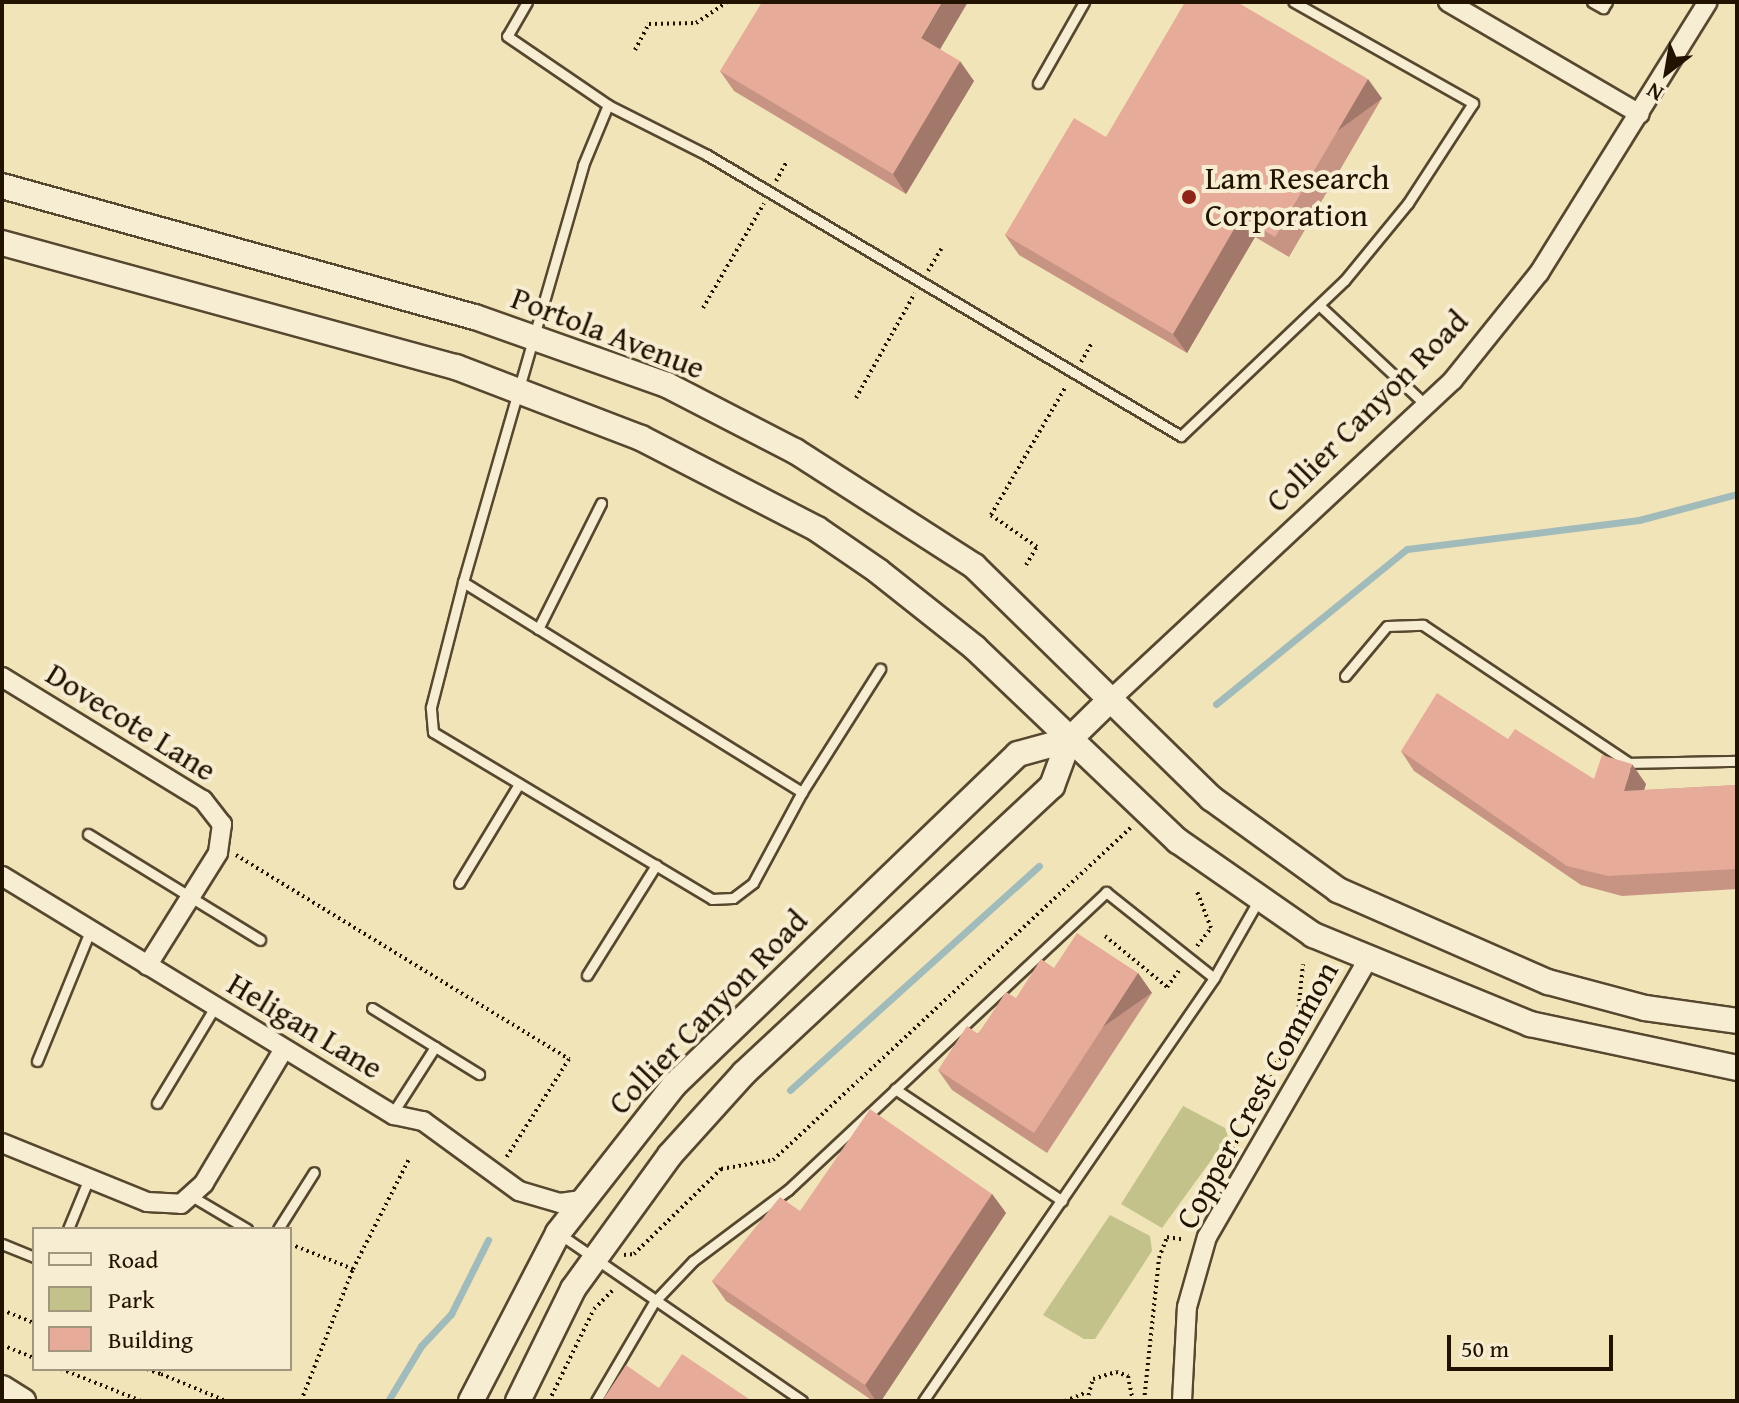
<!DOCTYPE html>
<style>
body{margin:0}
#map{position:relative;width:1739px;height:1403px;overflow:hidden;background:#f2e4b9;font-family:"Gentium Book Plus",serif}
div>[style]{position:absolute}
.green>*{inset:0;background:#c2c28a}
.stream>*{height:7px;margin:-3.5px;padding:0 3.5px;transform-origin:3.5px;border-radius:3.5px;background:#a1bbbb}
.path>*{height:4px;margin-top:-2px;transform-origin:0;background:repeating-linear-gradient(90deg,#221301 0 2px,transparent 0 6px)}
.roads{filter:drop-shadow(2px 0 #56472f) drop-shadow(-2px 0 #56472f) drop-shadow(0 2px #56472f) drop-shadow(0 -2px #56472f)}
.lane>*{height:9px;margin:-4.5px;padding:0 4.5px;transform-origin:4.5px;border-radius:4.5px;background:#f7edd2}
.street>*{height:18px;margin:-9px;padding:0 9px;transform-origin:9px;border-radius:9px;background:#f7edd2}
.secondary>*{height:24px;margin:-12px;padding:0 12px;transform-origin:12px;border-radius:12px;background:#f7edd2}
.wall>*{inset:0;background:#c79484}
.shaded-wall>*{inset:0;background:#a2786b;transform-origin:0 0}
.building>*{inset:0;background:#e7ac99}
.dots>*{width:22px;height:22px;translate:-50% -50%;box-sizing:border-box;border:4px solid #f7edd2;border-radius:50%}
span{translate:-50% -50%;white-space:nowrap;text-align:center;line-height:1.15;-webkit-text-stroke:8px #f7edd2;paint-order:stroke}
.poi-label{font-size:32px;color:#221301}
.left{translate:0 -50%;text-align:left}
.street-label{font-size:32px;color:#221301}
.frame{position:absolute;inset:0;border:4px solid #221301;pointer-events:none}
.legend{position:absolute;left:32px;top:1227px;width:260px;height:144px;box-sizing:border-box;background:#f7edd2;border:2px solid #a2967e;margin:0;padding:10px 14px;list-style:none;font-size:24px;color:#221301}
.legend li{display:flex;align-items:center;gap:16px;height:40px}
.legend b{width:40px;border:2px solid #a2967e}
.north{position:absolute;left:1627px;top:32px;width:80px;height:80px;-webkit-text-stroke:6px #f7edd2;paint-order:stroke;rotate:211deg;font-size:22px;font-weight:700;line-height:32px;text-align:center;color:#221301}
.north::after{content:'';display:block;margin:auto;width:28px;height:36px;background:#221301;clip-path:polygon(50% 0,100% 100%,50% 72%,0 100%)}
.scale{position:absolute;left:1447px;top:1335px;width:166px;height:36px;box-sizing:border-box;border:4px solid #221301;border-top:0;padding-left:10px;font-size:24px;line-height:28px;white-space:nowrap;color:#221301;-webkit-text-stroke:6px #f7edd2;paint-order:stroke}
</style>
<div id="map">
<div class="green">
<i style="clip-path:polygon(1183px 1106px,1225px 1128px,1228px 1137px,1162px 1228px,1121px 1204px)"></i>
<i style="clip-path:polygon(1110px 1215px,1150px 1236px,1152px 1251px,1095px 1339px,1084px 1339px,1043px 1315px)"></i>
</div>
<div class="stream">
<i style="left:1216px;top:704px;width:246px;rotate:-39.1deg"></i>
<i style="left:1407px;top:549px;width:234px;rotate:-7.1deg"></i>
<i style="left:1639px;top:520px;width:101px;rotate:-14.9deg"></i>
<i style="left:790px;top:1090px;width:335px;rotate:-42deg"></i>
<i style="left:388px;top:1401px;width:64px;rotate:-59deg"></i>
<i style="left:421px;top:1346px;width:44px;rotate:-46.8deg"></i>
<i style="left:451px;top:1314px;width:83px;rotate:-63.4deg"></i>
</div>
<div class="path">
<i style="left:635px;top:50px;width:30px;rotate:-62deg"></i>
<i style="left:649px;top:24px;width:47px;rotate:-1.2deg"></i>
<i style="left:696px;top:23px;width:37px;rotate:-34deg"></i>
<i style="left:776px;top:181px;width:23px;rotate:-61deg"></i>
<i style="left:928px;top:271px;width:26px;rotate:-59deg"></i>
<i style="left:703px;top:308px;width:121px;rotate:-59.8deg"></i>
<i style="left:1081px;top:362px;width:22px;rotate:-60deg"></i>
<i style="left:856px;top:398px;width:120px;rotate:-60.7deg"></i>
<i style="left:1026px;top:565px;width:21px;rotate:-59deg"></i>
<i style="left:1037px;top:547px;width:56px;rotate:-145.2deg"></i>
<i style="left:991px;top:515px;width:149px;rotate:-59.8deg"></i>
<i style="left:236px;top:855px;width:391px;rotate:31.5deg"></i>
<i style="left:569px;top:1059px;width:117px;rotate:122.5deg"></i>
<i style="left:1105px;top:936px;width:80px;rotate:39.4deg"></i>
<i style="left:1167px;top:987px;width:22px;rotate:-54deg"></i>
<i style="left:1197px;top:946px;width:23px;rotate:-52deg"></i>
<i style="left:1211px;top:928px;width:39px;rotate:-111deg"></i>
<i style="left:1295px;top:1043px;width:79px;rotate:-84.2deg"></i>
<i style="left:1268px;top:1089px;width:26px;rotate:-74deg"></i>
<i style="left:1275px;top:1064px;width:21px;rotate:-39deg"></i>
<i style="left:1233px;top:1148px;width:20px;rotate:-60deg"></i>
<i style="left:1199px;top:1207px;width:23px;rotate:-59deg"></i>
<i style="left:290px;top:1244px;width:68px;rotate:21.6deg"></i>
<i style="left:353px;top:1269px;width:123px;rotate:-63deg"></i>
<i style="left:624px;top:1255px;width:10px;rotate:-6deg"></i>
<i style="left:634px;top:1254px;width:122px;rotate:-44.3deg"></i>
<i style="left:721px;top:1169px;width:53px;rotate:-9.8deg"></i>
<i style="left:773px;top:1160px;width:490px;rotate:-42.9deg"></i>
<i style="left:2px;top:1310px;width:35px;rotate:22deg"></i>
<i style="left:2px;top:1345px;width:35px;rotate:22deg"></i>
<i style="left:61px;top:1369px;width:86px;rotate:21.8deg"></i>
<i style="left:147px;top:1369px;width:15px;rotate:20deg"></i>
<i style="left:163px;top:1369px;width:5px;rotate:112deg"></i>
<i style="left:161px;top:1374px;width:70px;rotate:22.6deg"></i>
<i style="left:301px;top:1401px;width:142px;rotate:-68.5deg"></i>
<i style="left:549px;top:1401px;width:102px;rotate:-63.9deg"></i>
<i style="left:594px;top:1309px;width:27px;rotate:-45deg"></i>
<i style="left:1065px;top:1401px;width:22px;rotate:-22deg"></i>
<i style="left:1087px;top:1401px;width:23px;rotate:-75deg"></i>
<i style="left:1093px;top:1379px;width:24px;rotate:-17deg"></i>
<i style="left:1116px;top:1372px;width:13px;rotate:18deg"></i>
<i style="left:1128px;top:1376px;width:25px;rotate:79deg"></i>
<i style="left:1144px;top:1401px;width:144px;rotate:-84deg"></i>
<i style="left:1159px;top:1258px;width:22px;rotate:-69deg"></i>
<i style="left:1167px;top:1237px;width:18px;rotate:9deg"></i>
</div>
<div class="roads">
<div class="lane">
<i style="left:527px;top:2px;width:39px;rotate:120deg"></i>
<i style="left:507px;top:36px;width:122px;rotate:34.3deg"></i>
<i style="left:608px;top:105px;width:111px;rotate:26.8deg"></i>
<i style="left:707px;top:155px;width:551px;rotate:30.66deg"></i>
<i style="left:1181px;top:436px;width:225px;rotate:-43.6deg"></i>
<i style="left:1344px;top:281px;width:101px;rotate:-50.6deg"></i>
<i style="left:1408px;top:203px;width:119px;rotate:-57deg"></i>
<i style="left:1473px;top:103px;width:206px;rotate:-150.6deg"></i>
<i style="left:1592px;top:2px;width:13px;rotate:29deg"></i>
<i style="left:1603px;top:8px;width:7px;rotate:-56deg"></i>
<i style="left:1038px;top:83px;width:93px;rotate:-60.4deg"></i>
<i style="left:1320px;top:306px;width:146px;rotate:43.1deg"></i>
<i style="left:463px;top:582px;width:399px;rotate:31.8deg"></i>
<i style="left:802px;top:792px;width:103px;rotate:118.3deg"></i>
<i style="left:753px;top:883px;width:25px;rotate:143deg"></i>
<i style="left:733px;top:898px;width:21px;rotate:177deg"></i>
<i style="left:712px;top:899px;width:325px;rotate:-149.1deg"></i>
<i style="left:433px;top:732px;width:25px;rotate:-95deg"></i>
<i style="left:431px;top:707px;width:129px;rotate:-75.6deg"></i>
<i style="left:463px;top:582px;width:434px;rotate:-73.9deg"></i>
<i style="left:583px;top:165px;width:65px;rotate:-67.4deg"></i>
<i style="left:538px;top:629px;width:141px;rotate:-63.4deg"></i>
<i style="left:1345px;top:676px;width:65px;rotate:-50deg"></i>
<i style="left:1387px;top:626px;width:36px;rotate:-2deg"></i>
<i style="left:1423px;top:625px;width:248px;rotate:33.8deg"></i>
<i style="left:1629px;top:763px;width:108px;rotate:-1.1deg"></i>
<i style="left:802px;top:792px;width:146px;rotate:-57.6deg"></i>
<i style="left:88px;top:834px;width:202px;rotate:31.6deg"></i>
<i style="left:459px;top:883px;width:116px;rotate:-58.8deg"></i>
<i style="left:587px;top:975px;width:130px;rotate:-57.9deg"></i>
<i style="left:372px;top:1008px;width:126px;rotate:31.7deg"></i>
<i style="left:37px;top:1061px;width:140px;rotate:-67.8deg"></i>
<i style="left:895px;top:1089px;width:201px;rotate:33.8deg"></i>
<i style="left:157px;top:1103px;width:112px;rotate:-58.9deg"></i>
<i style="left:392px;top:1114px;width:80px;rotate:-57.3deg"></i>
<i style="left:193px;top:1197px;width:63px;rotate:30.7deg"></i>
<i style="left:68px;top:1229px;width:55px;rotate:-67.6deg"></i>
<i style="left:278px;top:1229px;width:67px;rotate:-57.7deg"></i>
<i style="left:558px;top:1233px;width:296px;rotate:34.5deg"></i>
<i style="left:2px;top:1244px;width:35px;rotate:22deg"></i>
<i style="left:596px;top:1401px;width:115px;rotate:-59.6deg"></i>
<i style="left:654px;top:1302px;width:57px;rotate:-46.4deg"></i>
<i style="left:693px;top:1261px;width:119px;rotate:-36.8deg"></i>
<i style="left:788px;top:1190px;width:436px;rotate:-43.1deg"></i>
<i style="left:1106px;top:892px;width:138px;rotate:38.5deg"></i>
<i style="left:923px;top:1401px;width:513px;rotate:-55.47deg"></i>
<i style="left:1214px;top:978px;width:89px;rotate:-60.3deg"></i>
</div>
<div class="street">
<i style="left:1448px;top:2px;width:222px;rotate:30.3deg"></i>
<i style="left:2px;top:677px;width:236px;rotate:31.5deg"></i>
<i style="left:203px;top:800px;width:31px;rotate:52deg"></i>
<i style="left:222px;top:824px;width:29px;rotate:98deg"></i>
<i style="left:218px;top:853px;width:133px;rotate:122.1deg"></i>
<i style="left:1110px;top:700px;width:469px;rotate:-43deg"></i>
<i style="left:1453px;top:380px;width:137px;rotate:-51.2deg"></i>
<i style="left:1539px;top:273px;width:319px;rotate:-58.1deg"></i>
<i style="left:2px;top:876px;width:459px;rotate:31.4deg"></i>
<i style="left:394px;top:1115px;width:30px;rotate:12deg"></i>
<i style="left:423px;top:1121px;width:119px;rotate:36.1deg"></i>
<i style="left:519px;top:1191px;width:43px;rotate:16.3deg"></i>
<i style="left:560px;top:1203px;width:22px;rotate:-8deg"></i>
<i style="left:2px;top:1143px;width:157px;rotate:22.1deg"></i>
<i style="left:147px;top:1202px;width:34px;rotate:3deg"></i>
<i style="left:181px;top:1204px;width:31px;rotate:-42deg"></i>
<i style="left:204px;top:1183px;width:156px;rotate:-59.2deg"></i>
<i style="left:1182px;top:1401px;width:94px;rotate:-87deg"></i>
<i style="left:1187px;top:1307px;width:73px;rotate:-74.1deg"></i>
<i style="left:1207px;top:1237px;width:319px;rotate:-59.9deg"></i>
</div>
<div class="secondary">
<i style="left:2px;top:186px;width:491px;rotate:15.5deg"></i>
<i style="left:475px;top:317px;width:204px;rotate:19.5deg"></i>
<i style="left:667px;top:385px;width:144px;rotate:27.3deg"></i>
<i style="left:795px;top:451px;width:213px;rotate:32.7deg"></i>
<i style="left:974px;top:566px;width:332px;rotate:44.4deg"></i>
<i style="left:1211px;top:798px;width:157px;rotate:35.9deg"></i>
<i style="left:1338px;top:890px;width:229px;rotate:23.7deg"></i>
<i style="left:1548px;top:982px;width:100px;rotate:15deg"></i>
<i style="left:1645px;top:1008px;width:93px;rotate:8deg"></i>
<i style="left:2px;top:243px;width:471px;rotate:15.3deg"></i>
<i style="left:456px;top:367px;width:198px;rotate:21deg"></i>
<i style="left:641px;top:438px;width:198px;rotate:27.3deg"></i>
<i style="left:817px;top:529px;width:74px;rotate:34.5deg"></i>
<i style="left:878px;top:571px;width:124px;rotate:38.4deg"></i>
<i style="left:975px;top:648px;width:280px;rotate:43.6deg"></i>
<i style="left:1178px;top:841px;width:165px;rotate:34.8deg"></i>
<i style="left:1313px;top:935px;width:235px;rotate:22.3deg"></i>
<i style="left:1530px;top:1024px;width:212px;rotate:12deg"></i>
<i style="left:2px;top:1388px;width:25px;rotate:32deg"></i>
<i style="left:471px;top:1401px;width:189px;rotate:-62.6deg"></i>
<i style="left:558px;top:1233px;width:188px;rotate:-51.9deg"></i>
<i style="left:674px;top:1085px;width:477px;rotate:-43.9deg"></i>
<i style="left:1018px;top:754px;width:53px;rotate:-15.4deg"></i>
<i style="left:518px;top:1401px;width:125px;rotate:-63.8deg"></i>
<i style="left:573px;top:1289px;width:165px;rotate:-54.1deg"></i>
<i style="left:670px;top:1155px;width:110px;rotate:-47.9deg"></i>
<i style="left:744px;top:1073px;width:421px;rotate:-43deg"></i>
<i style="left:1052px;top:786px;width:49px;rotate:-69.7deg"></i>
<i style="left:1069px;top:740px;width:57px;rotate:-44.3deg"></i>
</div>
</div>
<div class="wall">
<i style="clip-path:polygon(940px 49px,974px 81px,906px 194px,734px 91px,720px 71px)"></i>
<i style="clip-path:polygon(1382px 98px,1289px 257px,1255px 237px,1187px 353px,1019px 255px,1005px 235px,1106px 137px)"></i>
<i style="clip-path:polygon(1401px 751px,1594px 779px,1646px 784px,1644px 790px,1737px 785px,1737px 889px,1622px 896px,1581px 885px,1414px 771px)"></i>
<i style="clip-path:polygon(1054px 968px,1138px 973px,1152px 993px,1047px 1153px,952px 1090px,938px 1070px,1016px 998px)"></i>
<i style="clip-path:polygon(992px 1194px,1006px 1213px,881px 1401px,873px 1401px,726px 1301px,712px 1281px,800px 1211px)"></i>
</div>
<div class="shaded-wall">
<i style="clip-path:polygon(942px 2px,968px 2px,935px 58px,921px 38px)"></i>
<i style="clip-path:polygon(960px 61px,974px 81px,906px 194px,893px 174px)"></i>
<i style="left:1368px;top:79px;width:24px;height:183px;rotate:54deg"></i>
<i style="clip-path:polygon(1241px 217px,1255px 237px,1187px 353px,1173px 334px)"></i>
<i style="clip-path:polygon(1632px 764px,1646px 784px,1638px 810px,1624px 791px)"></i>
<i style="left:1138px;top:973px;width:24px;height:191px;rotate:55deg"></i>
<i style="clip-path:polygon(992px 1194px,1006px 1213px,881px 1401px,876px 1401px,865px 1385px)"></i>
</div>
<div class="building">
<i style="clip-path:polygon(762px 2px,942px 2px,921px 38px,960px 61px,893px 174px,720px 71px)"></i>
<i style="clip-path:polygon(1185px 2px,1237px 2px,1368px 79px,1275px 237px,1241px 217px,1173px 334px,1005px 235px,1074px 118px,1106px 137px)"></i>
<i style="clip-path:polygon(1437px 693px,1508px 739px,1515px 729px,1594px 779px,1602px 755px,1632px 764px,1624px 791px,1737px 785px,1737px 869px,1608px 876px,1567px 866px,1401px 751px)"></i>
<i style="clip-path:polygon(1077px 933px,1138px 973px,1034px 1133px,938px 1070px,967px 1026px,978px 1034px,1006px 992px,1016px 998px,1041px 959px,1054px 968px)"></i>
<i style="clip-path:polygon(870px 1109px,992px 1194px,865px 1385px,712px 1281px,780px 1197px,800px 1211px)"></i>
<i style="clip-path:polygon(682px 1354px,752px 1401px,602px 1401px,626px 1365px,659px 1388px)"></i>
</div>
<div class="dots">
<i style="left:1189px;top:197px;background:#8f2418"></i>
</div>
<div class="poi-label">
<span class="left" style="left:1205px;top:197px">Lam Research<br>Corporation</span>
</div>
<div class="street-label">
<span style="left:608px;top:333px;rotate:21deg">Portola Avenue</span>
<span style="left:1367px;top:411px;rotate:-45deg">Collier Canyon Road</span>
<span style="left:131px;top:722px;rotate:32deg">Dovecote Lane</span>
<span style="left:708px;top:1012px;rotate:-46deg">Collier Canyon Road</span>
<span style="left:305px;top:1026px;rotate:31deg">Heligan Lane</span>
<span style="left:1257px;top:1095px;rotate:-61deg">Copper Crest Common</span>
</div>
<div class="frame"></div>
<ul class="legend">
<li><b style="height:10px;background:#f7edd2"></b>Road</li>
<li><b style="height:22px;background:#c2c28a"></b>Park</li>
<li><b style="height:22px;background:#e7ac99"></b>Building</li>
</ul>
<div class="north">N</div>
<div class="scale">50 m</div>
</div>
